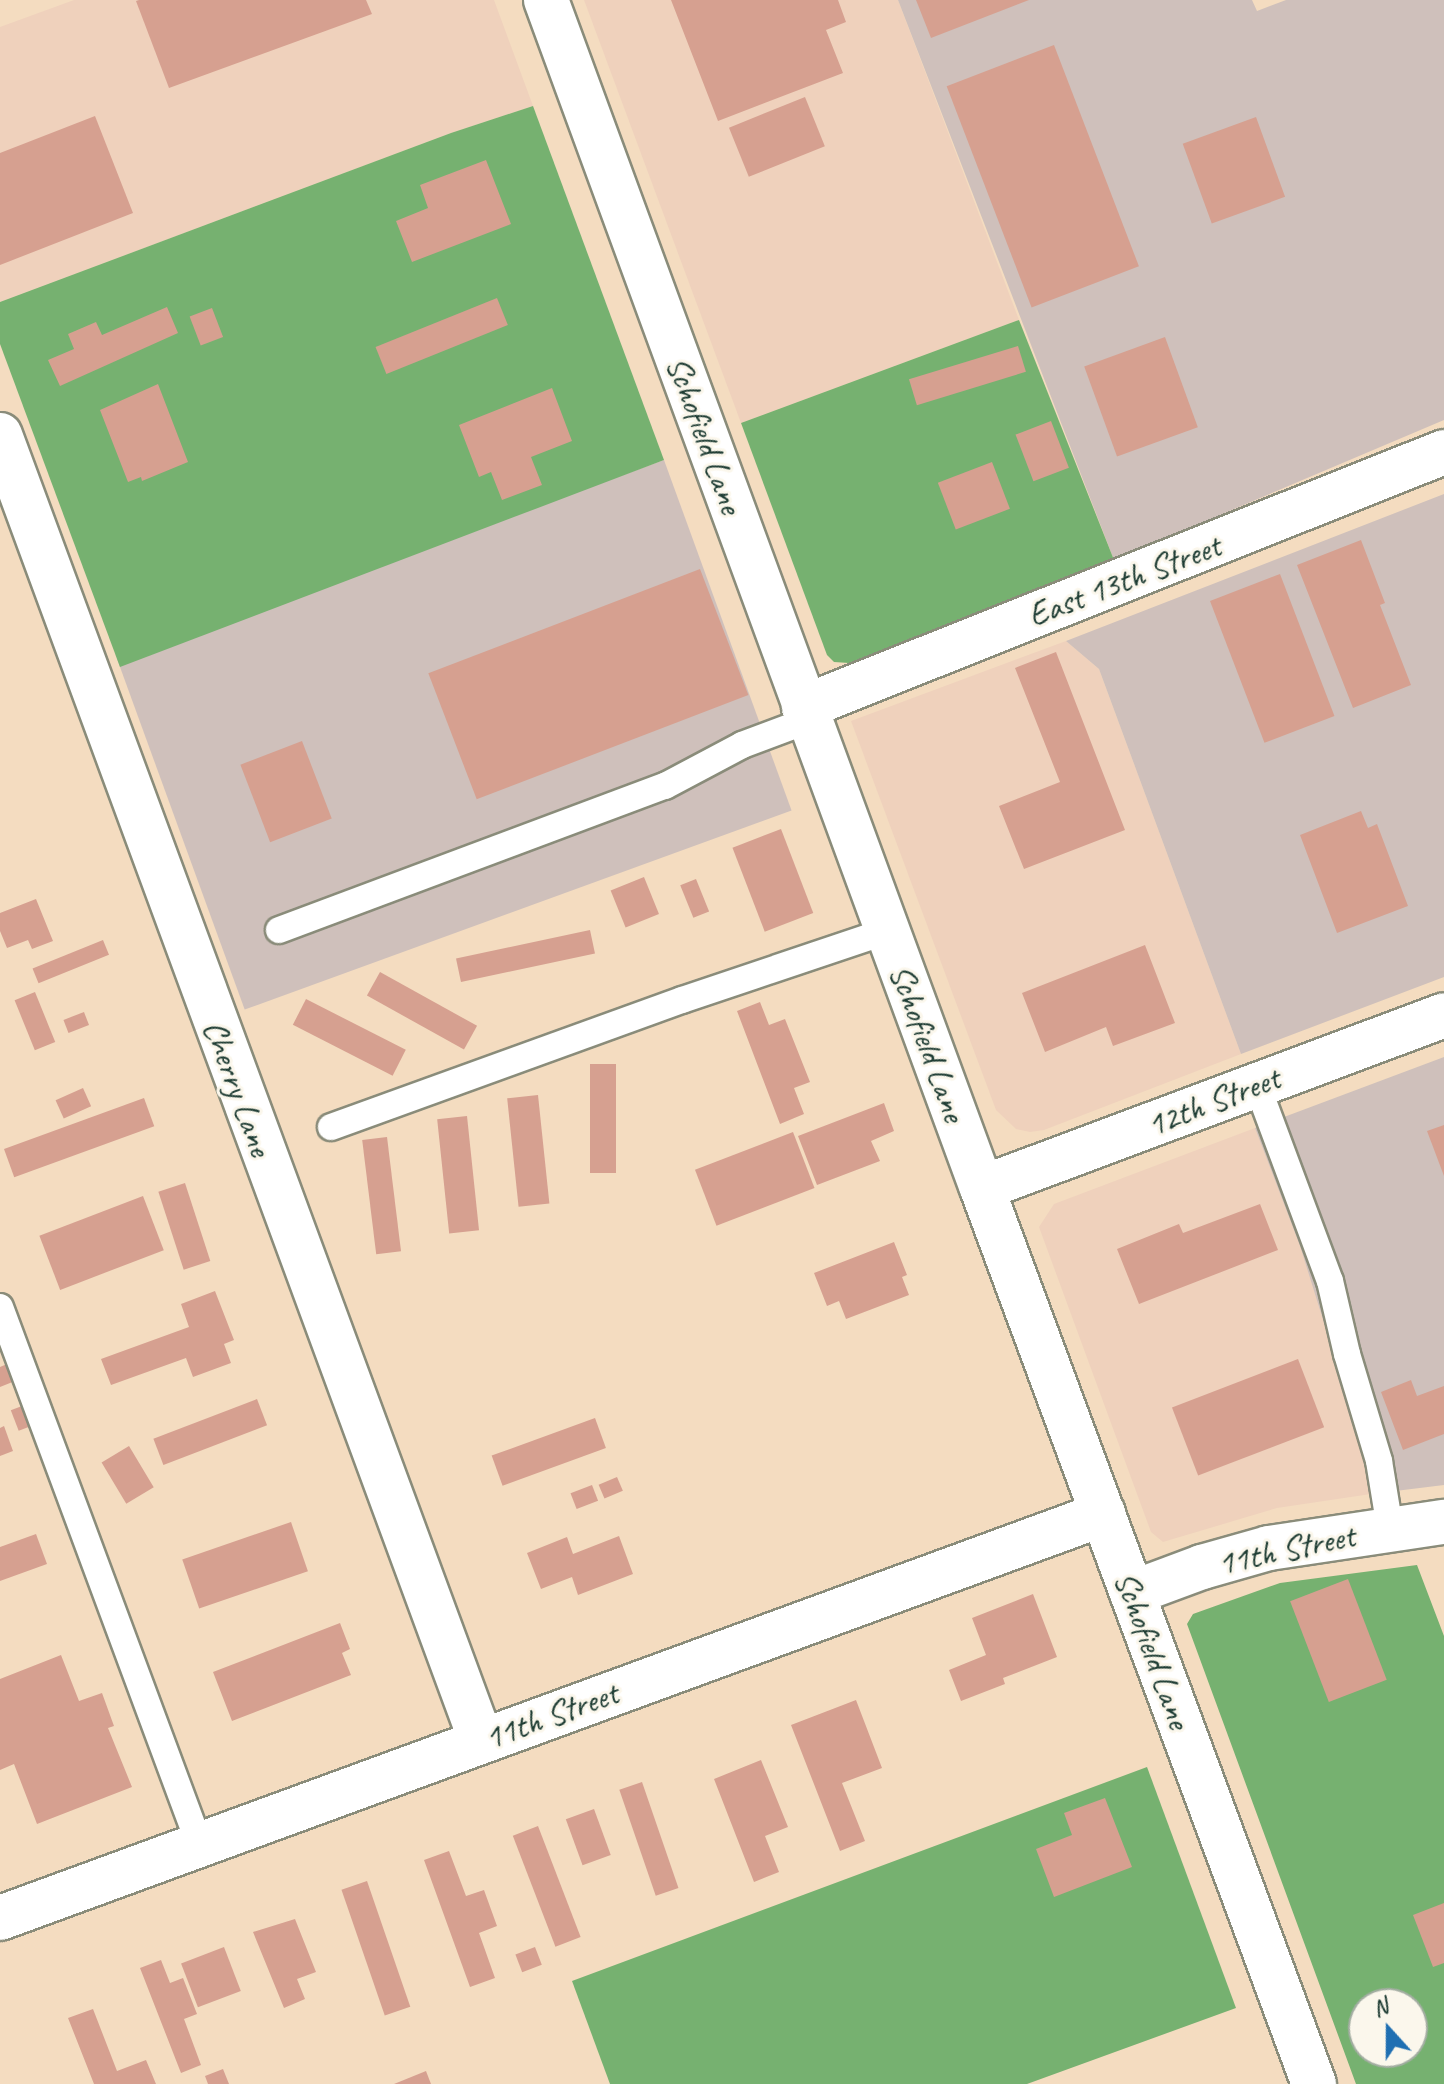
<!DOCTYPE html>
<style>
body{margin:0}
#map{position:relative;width:1444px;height:2084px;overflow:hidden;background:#f4dcc0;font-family:Caveat,sans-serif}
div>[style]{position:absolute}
.built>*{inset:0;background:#efd1bc}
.industrial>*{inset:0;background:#cfc0bb;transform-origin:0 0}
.forest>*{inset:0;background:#76b170}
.building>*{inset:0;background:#d6a090;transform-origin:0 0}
.roads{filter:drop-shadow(2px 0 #8a8c7a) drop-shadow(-2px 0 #8a8c7a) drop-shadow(0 2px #8a8c7a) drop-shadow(0 -2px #8a8c7a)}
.service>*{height:26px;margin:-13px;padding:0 13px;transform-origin:13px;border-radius:13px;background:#fff}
.minor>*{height:44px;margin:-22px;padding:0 22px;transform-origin:22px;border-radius:22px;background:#fff}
.tertiary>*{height:44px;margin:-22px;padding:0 22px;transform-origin:22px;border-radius:22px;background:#fff}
span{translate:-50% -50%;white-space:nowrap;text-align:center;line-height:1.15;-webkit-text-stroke:6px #fbf7ec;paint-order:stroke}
.street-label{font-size:34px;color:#1f3d34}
.north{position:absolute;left:1348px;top:1988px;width:80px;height:80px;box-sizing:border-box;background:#fbf7ec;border:2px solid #a3ada2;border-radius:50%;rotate:339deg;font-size:22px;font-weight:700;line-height:32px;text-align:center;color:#1f3d34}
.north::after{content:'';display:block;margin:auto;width:28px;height:36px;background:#1f6fb2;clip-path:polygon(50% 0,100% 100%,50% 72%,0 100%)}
</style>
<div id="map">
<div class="built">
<i style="clip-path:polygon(74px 0,494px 0,533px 106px,451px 133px,0 302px,0 27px)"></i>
<i style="clip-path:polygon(584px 0,898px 0,1019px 320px,741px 423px)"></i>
<i style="clip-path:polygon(1066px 641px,1099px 669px,1241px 1054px,1044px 1130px,1030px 1132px,1016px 1129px,996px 1110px,851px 721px)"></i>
<i style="clip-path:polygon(1255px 1128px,1300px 1246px,1367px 1461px,1371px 1494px,1277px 1508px,1163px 1542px,1151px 1532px,1039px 1227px,1054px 1204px)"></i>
</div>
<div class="industrial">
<i style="clip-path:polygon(898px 0,1252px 0,1257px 11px,1286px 0,1444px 0,1444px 420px,1114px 560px)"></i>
<i style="left:664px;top:460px;width:373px;height:582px;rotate:70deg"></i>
<i style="clip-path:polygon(1444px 494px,1444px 977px,1241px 1054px,1099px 669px,1066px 641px)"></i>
<i style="clip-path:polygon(1444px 1057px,1444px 1485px,1371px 1494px,1367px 1461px,1300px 1246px,1255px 1128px)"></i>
</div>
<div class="forest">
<i style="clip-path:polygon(533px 106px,664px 460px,120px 667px,0 344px,0 302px,451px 133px)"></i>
<i style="clip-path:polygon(1019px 320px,1114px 560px,849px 663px,834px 662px,827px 655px,741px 423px)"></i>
<i style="clip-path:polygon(evenodd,1417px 1565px,1444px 1636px,1444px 2084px,1356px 2084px,1187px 1624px,1193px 1614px,1280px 1583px,1417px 1565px,1364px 2004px,1412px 2004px,1412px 2052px,1364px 2052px,1364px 2004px)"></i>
<i style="clip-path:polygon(1147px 1767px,1236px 2008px,1027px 2084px,610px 2084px,572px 1981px)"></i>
</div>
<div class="building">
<i style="clip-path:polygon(139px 0,366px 0,372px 14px,169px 88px,136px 1px)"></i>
<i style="clip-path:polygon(671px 0,838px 0,846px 22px,826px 30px,843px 73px,718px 121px)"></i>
<i style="clip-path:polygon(916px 0,1029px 0,931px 38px)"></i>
<i style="left:1054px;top:45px;width:237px;height:115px;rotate:69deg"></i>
<i style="left:805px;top:97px;width:53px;height:82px;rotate:68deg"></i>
<i style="clip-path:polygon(95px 116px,133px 213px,0 265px,0 153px)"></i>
<i style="left:1256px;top:117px;width:85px;height:78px;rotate:70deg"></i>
<i style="clip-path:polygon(486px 160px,511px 224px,412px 262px,396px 221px,428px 208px,420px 185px)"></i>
<i style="left:497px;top:298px;width:29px;height:131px;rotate:68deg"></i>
<i style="clip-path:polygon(167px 307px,178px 333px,60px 386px,48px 360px,74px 349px,68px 334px,96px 322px,102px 335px)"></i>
<i style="left:212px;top:308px;width:31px;height:24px;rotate:69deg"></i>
<i style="left:1165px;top:337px;width:96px;height:86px;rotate:70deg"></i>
<i style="left:1018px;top:346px;width:27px;height:114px;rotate:73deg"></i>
<i style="clip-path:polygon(158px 384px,188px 462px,142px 481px,141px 477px,128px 482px,100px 410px)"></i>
<i style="clip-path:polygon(552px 388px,572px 441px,531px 457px,542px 485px,502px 500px,491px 472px,479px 477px,459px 425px)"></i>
<i style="left:1051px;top:421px;width:50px;height:38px;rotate:69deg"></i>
<i style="left:992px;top:462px;width:50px;height:58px;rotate:69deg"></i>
<i style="clip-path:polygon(1361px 540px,1385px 603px,1380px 605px,1411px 685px,1353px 708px,1297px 565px)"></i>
<i style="left:700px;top:569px;width:135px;height:291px;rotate:69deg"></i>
<i style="left:1280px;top:574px;width:152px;height:75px;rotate:69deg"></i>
<i style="clip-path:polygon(1056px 652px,1125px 830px,1024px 869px,999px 806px,1060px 782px,1015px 668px)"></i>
<i style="left:302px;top:741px;width:83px;height:66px;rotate:69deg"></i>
<i style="clip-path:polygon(1361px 811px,1368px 828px,1377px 824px,1408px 906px,1337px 933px,1300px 835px)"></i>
<i style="left:781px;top:829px;width:90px;height:52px;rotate:69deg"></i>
<i style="left:644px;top:877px;width:40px;height:36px;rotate:68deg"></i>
<i style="left:696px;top:879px;width:35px;height:17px;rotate:68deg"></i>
<i style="clip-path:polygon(36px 899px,53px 941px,32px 949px,28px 940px,7px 948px,0 931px,0 913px)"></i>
<i style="left:590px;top:930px;width:24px;height:137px;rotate:78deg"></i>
<i style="left:103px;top:940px;width:16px;height:76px;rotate:68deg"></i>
<i style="clip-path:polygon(1145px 945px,1175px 1023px,1113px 1046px,1106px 1027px,1045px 1052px,1022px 993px)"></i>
<i style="left:380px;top:972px;width:111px;height:27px;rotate:29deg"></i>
<i style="left:35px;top:992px;width:54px;height:22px;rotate:68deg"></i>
<i style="left:306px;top:999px;width:112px;height:29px;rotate:27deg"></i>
<i style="clip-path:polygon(760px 1002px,769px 1025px,785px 1019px,810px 1082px,794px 1088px,804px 1114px,780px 1124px,737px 1011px)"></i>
<i style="left:84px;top:1012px;width:14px;height:22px;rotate:69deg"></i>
<i style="left:590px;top:1064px;width:26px;height:109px"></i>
<i style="left:83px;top:1088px;width:20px;height:30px;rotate:66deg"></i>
<i style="left:538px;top:1095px;width:109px;height:31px;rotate:84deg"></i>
<i style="left:144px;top:1098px;width:30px;height:149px;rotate:70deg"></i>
<i style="clip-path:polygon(884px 1103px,894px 1131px,871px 1141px,880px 1161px,817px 1185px,798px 1136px)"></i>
<i style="left:467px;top:1116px;width:115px;height:30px;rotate:84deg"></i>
<i style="clip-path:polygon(1444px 1125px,1444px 1176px,1427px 1131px)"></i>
<i style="left:793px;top:1132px;width:60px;height:105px;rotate:69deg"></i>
<i style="left:387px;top:1137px;width:115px;height:25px;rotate:83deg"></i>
<i style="left:185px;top:1183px;width:82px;height:28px;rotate:72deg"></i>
<i style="left:143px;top:1196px;width:58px;height:111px;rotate:69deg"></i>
<i style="clip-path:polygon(1260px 1204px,1278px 1250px,1139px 1304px,1117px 1249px,1179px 1224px,1183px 1233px)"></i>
<i style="clip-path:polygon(894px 1242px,907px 1275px,902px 1277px,909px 1295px,846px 1319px,839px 1301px,827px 1306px,814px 1273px)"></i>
<i style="clip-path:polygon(215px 1291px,234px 1340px,224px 1344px,231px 1363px,193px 1377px,186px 1358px,111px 1385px,101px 1359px,189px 1327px,181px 1304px)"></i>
<i style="left:1298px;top:1359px;width:73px;height:135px;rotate:69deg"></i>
<i style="clip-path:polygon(7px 1364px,15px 1381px,0 1387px,0 1367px)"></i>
<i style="clip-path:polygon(1411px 1380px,1417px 1396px,1444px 1386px,1444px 1434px,1403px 1450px,1381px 1392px)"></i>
<i style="left:257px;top:1399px;width:28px;height:111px;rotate:69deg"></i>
<i style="left:22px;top:1406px;width:22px;height:12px;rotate:69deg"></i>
<i style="left:595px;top:1418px;width:32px;height:110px;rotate:70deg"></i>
<i style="clip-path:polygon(4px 1426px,13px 1451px,0 1456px,0 1428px)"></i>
<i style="left:129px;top:1446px;width:48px;height:32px;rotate:59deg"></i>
<i style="left:617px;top:1477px;width:15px;height:20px;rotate:67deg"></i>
<i style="left:592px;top:1485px;width:17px;height:23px;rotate:69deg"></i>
<i style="left:291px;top:1522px;width:52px;height:115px;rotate:71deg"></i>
<i style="clip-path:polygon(36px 1534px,47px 1564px,0 1581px,0 1547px)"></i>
<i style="clip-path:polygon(619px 1536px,633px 1574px,578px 1595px,572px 1577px,541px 1589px,527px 1553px,567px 1537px,573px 1554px)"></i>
<i style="left:1348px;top:1579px;width:108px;height:62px;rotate:69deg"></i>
<i style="clip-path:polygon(1033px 1594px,1057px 1657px,1003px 1678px,1005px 1684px,961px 1701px,949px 1670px,986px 1655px,972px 1618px)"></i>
<i style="clip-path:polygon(340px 1623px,350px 1649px,342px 1653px,351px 1675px,232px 1721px,213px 1672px)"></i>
<i style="clip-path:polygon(61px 1655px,79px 1701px,102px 1693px,114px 1726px,108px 1728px,132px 1787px,37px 1824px,14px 1764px,0 1770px,0 1679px)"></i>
<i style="clip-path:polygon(856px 1700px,882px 1768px,842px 1783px,865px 1841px,840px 1851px,791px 1725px)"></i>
<i style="clip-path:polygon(761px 1760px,788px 1827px,765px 1836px,779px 1872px,754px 1882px,714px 1779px)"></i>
<i style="left:642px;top:1782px;width:112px;height:24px;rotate:71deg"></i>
<i style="clip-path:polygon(1105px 1798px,1132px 1867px,1054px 1897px,1036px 1849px,1072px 1835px,1064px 1813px)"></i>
<i style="left:594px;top:1809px;width:49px;height:30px;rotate:70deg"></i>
<i style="left:538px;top:1826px;width:119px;height:27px;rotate:69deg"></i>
<i style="clip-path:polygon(449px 1851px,466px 1896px,484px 1890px,497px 1926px,479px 1933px,495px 1978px,470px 1987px,424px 1860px)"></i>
<i style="left:367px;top:1881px;width:133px;height:27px;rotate:71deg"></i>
<i style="clip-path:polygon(1444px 1903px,1444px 1963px,1433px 1967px,1413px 1915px)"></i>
<i style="clip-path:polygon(295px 1919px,316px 1972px,297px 1979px,305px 1999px,284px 2008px,253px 1932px)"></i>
<i style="left:224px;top:1947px;width:47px;height:46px;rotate:69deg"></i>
<i style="left:535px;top:1947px;width:19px;height:21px;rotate:69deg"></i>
<i style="clip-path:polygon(161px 1960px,170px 1983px,183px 1978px,197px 2014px,184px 2019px,201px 2065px,181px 2073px,140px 1968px)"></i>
<i style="clip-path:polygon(93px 2009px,117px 2071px,146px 2060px,156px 2084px,94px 2084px,68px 2018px)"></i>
<i style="clip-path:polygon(223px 2069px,229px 2084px,208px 2084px,205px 2076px)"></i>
<i style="clip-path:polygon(426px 2071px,431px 2084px,394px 2084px)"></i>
</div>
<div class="roads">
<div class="service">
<i style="left:279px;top:930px;width:412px;rotate:-20.5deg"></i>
<i style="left:665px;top:786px;width:87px;rotate:-28deg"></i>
<i style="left:742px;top:745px;width:72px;rotate:-20.5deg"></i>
<i style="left:1257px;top:1085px;width:209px;rotate:69.6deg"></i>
<i style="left:1330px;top:1281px;width:75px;rotate:76.9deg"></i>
<i style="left:1347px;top:1354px;width:112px;rotate:73.3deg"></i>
<i style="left:1379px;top:1461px;width:68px;rotate:80.7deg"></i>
<i style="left:331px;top:1127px;width:373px;rotate:-19.9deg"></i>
<i style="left:682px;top:1000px;width:216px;rotate:-18.6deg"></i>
<i style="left:0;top:1307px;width:575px;rotate:69.64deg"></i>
</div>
<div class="minor">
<i style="left:546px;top:0;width:1265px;rotate:69.85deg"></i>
<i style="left:982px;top:1188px;width:493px;rotate:-20.5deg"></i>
<i style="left:0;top:435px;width:1391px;rotate:69.77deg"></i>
<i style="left:804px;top:707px;width:689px;rotate:-21.72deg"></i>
<i style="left:1132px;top:1593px;width:75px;rotate:-20.4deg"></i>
<i style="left:1202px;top:1567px;width:70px;rotate:-15.8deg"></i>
<i style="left:1269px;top:1548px;width:177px;rotate:-8.5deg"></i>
<i style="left:0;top:1918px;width:1175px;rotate:-20.12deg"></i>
</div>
<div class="tertiary">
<i style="left:982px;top:1188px;width:956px;rotate:69.67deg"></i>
</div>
</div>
<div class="street-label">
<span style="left:705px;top:435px;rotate:70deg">Schofield Lane</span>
<span style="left:1124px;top:580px;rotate:-21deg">East 13th Street</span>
<span style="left:928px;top:1043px;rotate:70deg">Schofield Lane</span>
<span style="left:238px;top:1088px;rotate:70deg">Cherry Lane</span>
<span style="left:1213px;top:1101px;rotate:-21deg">12th Street</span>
<span style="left:1286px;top:1549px;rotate:-12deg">11th Street</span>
<span style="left:1153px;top:1650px;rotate:70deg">Schofield Lane</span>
<span style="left:551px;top:1715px;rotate:-20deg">11th Street</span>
</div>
<div class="north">N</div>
</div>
